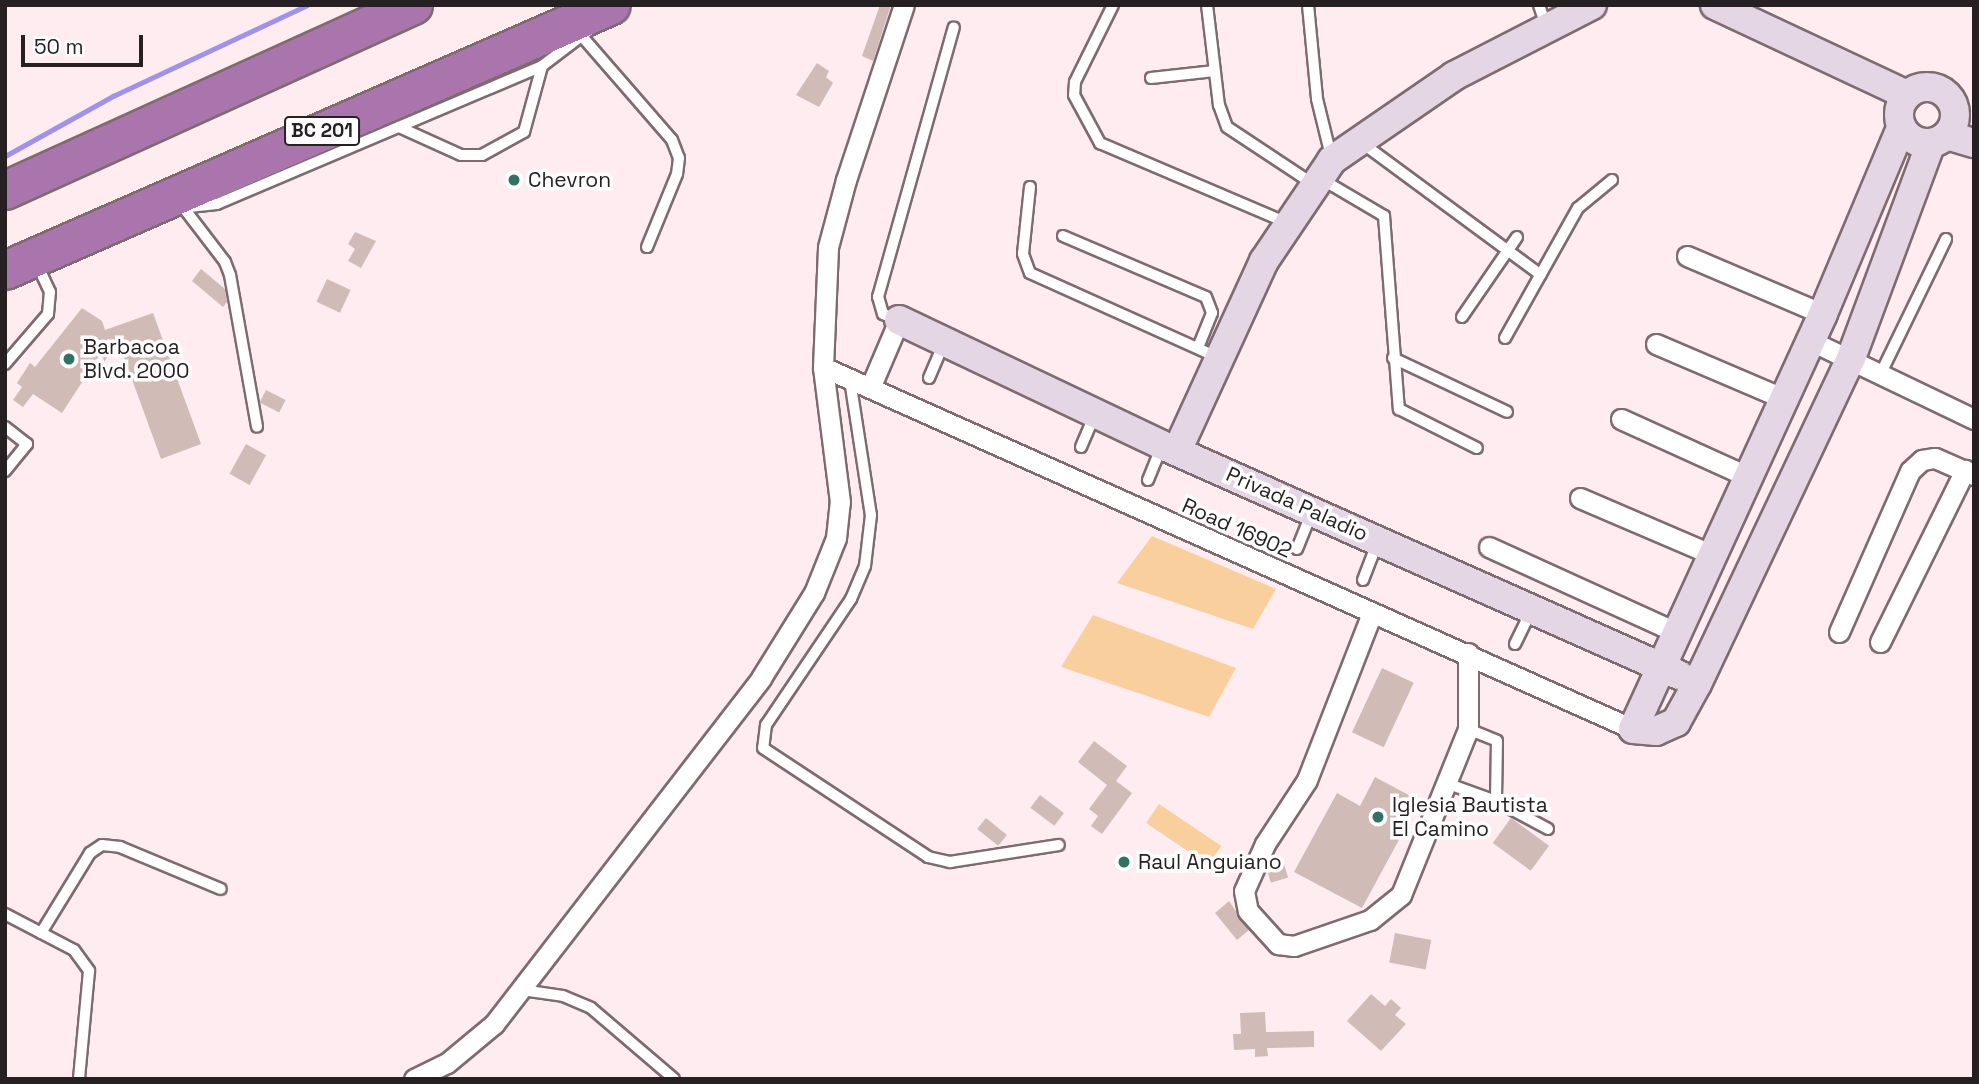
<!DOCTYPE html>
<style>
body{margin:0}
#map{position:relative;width:1979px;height:1084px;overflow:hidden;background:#feecf1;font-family:"Space Grotesk",sans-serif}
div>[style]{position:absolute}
.green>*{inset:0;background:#facf9e;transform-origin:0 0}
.stream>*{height:5px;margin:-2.5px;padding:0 2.5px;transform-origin:2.5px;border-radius:2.5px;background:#a092e9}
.building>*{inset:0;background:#d0bbb6;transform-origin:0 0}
.roads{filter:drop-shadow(2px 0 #7e6b70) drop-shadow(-2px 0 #7e6b70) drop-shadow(0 2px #7e6b70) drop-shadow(0 -2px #7e6b70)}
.lane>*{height:10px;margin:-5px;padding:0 5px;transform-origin:5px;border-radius:5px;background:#fff}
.street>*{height:19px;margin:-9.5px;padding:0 9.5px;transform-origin:9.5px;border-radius:9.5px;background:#fff}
.secondary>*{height:28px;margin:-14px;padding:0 14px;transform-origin:14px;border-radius:14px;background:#e5d6e6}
.secondary>.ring{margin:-14px;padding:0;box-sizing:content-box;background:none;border:28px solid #e5d6e6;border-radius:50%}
.highway>*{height:37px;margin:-18.5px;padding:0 18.5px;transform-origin:18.5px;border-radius:18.5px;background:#a975ac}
.dots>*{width:19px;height:19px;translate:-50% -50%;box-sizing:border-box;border:4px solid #fff;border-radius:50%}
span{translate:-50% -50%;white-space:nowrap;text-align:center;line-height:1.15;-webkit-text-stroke:7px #fff;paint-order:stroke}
.shield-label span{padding:2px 5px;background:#fff;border:2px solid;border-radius:5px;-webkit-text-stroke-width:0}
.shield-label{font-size:19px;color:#272022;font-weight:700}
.poi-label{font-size:21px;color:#272022}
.left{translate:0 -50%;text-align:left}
.street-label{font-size:21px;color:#272022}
.frame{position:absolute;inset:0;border:7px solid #272022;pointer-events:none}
.scale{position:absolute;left:21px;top:35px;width:122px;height:32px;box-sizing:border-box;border:4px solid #272022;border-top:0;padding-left:9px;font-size:21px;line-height:24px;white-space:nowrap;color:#272022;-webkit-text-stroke:5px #fff;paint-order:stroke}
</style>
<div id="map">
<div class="green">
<i style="clip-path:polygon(1152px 536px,1276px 589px,1253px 629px,1117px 583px)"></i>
<i style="clip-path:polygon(1093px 615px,1236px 668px,1209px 717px,1061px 667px)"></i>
<i style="left:1159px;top:804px;width:75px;height:23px;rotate:34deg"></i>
</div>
<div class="stream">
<i style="left:5px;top:156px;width:124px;rotate:-29.1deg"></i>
<i style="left:113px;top:96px;width:214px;rotate:-25.1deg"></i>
</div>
<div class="building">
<i style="clip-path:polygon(880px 5px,891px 5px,873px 61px,862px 56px)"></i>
<i style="clip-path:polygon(817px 63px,829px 71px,826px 77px,833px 83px,819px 107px,796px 95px)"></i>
<i style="clip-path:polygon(355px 232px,376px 241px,361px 268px,348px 261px,355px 249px,348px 244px)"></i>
<i style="clip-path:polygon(201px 269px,225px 289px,227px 302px,223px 307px,192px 281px)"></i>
<i style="left:327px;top:279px;width:26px;height:25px;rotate:25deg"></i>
<i style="clip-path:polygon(82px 308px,102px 321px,105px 330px,153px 313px,201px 444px,161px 459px,118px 341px,104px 362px,101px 353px,62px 413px,33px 394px,23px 407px,13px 400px,22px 387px,17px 383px,30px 363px,35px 367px)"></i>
<i style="left:266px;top:390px;width:22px;height:14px;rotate:27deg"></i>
<i style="left:246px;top:444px;width:23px;height:34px;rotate:29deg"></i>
<i style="left:1382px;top:668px;width:35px;height:71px;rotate:25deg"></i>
<i style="clip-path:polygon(1094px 741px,1127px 766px,1116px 781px,1132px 793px,1102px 834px,1091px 826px,1098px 816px,1089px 809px,1107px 785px,1078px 762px)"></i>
<i style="clip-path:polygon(1375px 777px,1420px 801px,1362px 908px,1294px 872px,1337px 793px,1360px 806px)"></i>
<i style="left:1040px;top:795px;width:30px;height:16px;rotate:37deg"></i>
<i style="left:986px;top:818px;width:27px;height:14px;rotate:39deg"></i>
<i style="left:1511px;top:818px;width:47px;height:31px;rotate:36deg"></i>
<i style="left:1284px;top:864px;width:14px;height:18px;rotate:73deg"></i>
<i style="clip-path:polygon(1229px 901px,1249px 930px,1237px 940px,1215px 913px)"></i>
<i style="left:1395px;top:933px;width:37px;height:30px;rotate:11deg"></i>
<i style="clip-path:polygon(1371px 994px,1385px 1006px,1391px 999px,1401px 1008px,1395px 1015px,1406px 1024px,1381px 1051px,1347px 1021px)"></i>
<i style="clip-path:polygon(1265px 1012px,1266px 1032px,1314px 1031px,1314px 1047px,1267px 1048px,1268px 1056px,1255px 1057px,1255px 1049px,1234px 1050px,1233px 1034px,1241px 1034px,1240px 1013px)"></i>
</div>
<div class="roads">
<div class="lane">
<i style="left:1113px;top:5px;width:86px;rotate:116.3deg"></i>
<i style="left:1075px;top:82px;width:13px;rotate:94deg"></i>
<i style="left:1074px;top:95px;width:55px;rotate:61.6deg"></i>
<i style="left:1100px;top:143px;width:204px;rotate:23.1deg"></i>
<i style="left:1207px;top:5px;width:101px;rotate:83.2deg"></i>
<i style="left:1219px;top:105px;width:23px;rotate:70deg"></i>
<i style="left:1227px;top:127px;width:103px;rotate:33.5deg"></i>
<i style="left:1308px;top:5px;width:94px;rotate:84.5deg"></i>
<i style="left:1317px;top:99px;width:59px;rotate:76.2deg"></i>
<i style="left:1539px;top:5px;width:21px;rotate:71deg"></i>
<i style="left:580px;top:34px;width:140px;rotate:49deg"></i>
<i style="left:672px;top:140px;width:19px;rotate:69deg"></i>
<i style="left:679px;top:158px;width:16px;rotate:97deg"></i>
<i style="left:677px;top:174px;width:79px;rotate:112.3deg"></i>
<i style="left:1151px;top:78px;width:64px;rotate:-6.2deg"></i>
<i style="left:399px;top:127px;width:68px;rotate:24.3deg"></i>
<i style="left:461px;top:155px;width:21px"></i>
<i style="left:482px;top:155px;width:48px;rotate:-28.7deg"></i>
<i style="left:524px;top:132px;width:68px;rotate:-74.7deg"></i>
<i style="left:1362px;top:143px;width:222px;rotate:36.4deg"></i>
<i style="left:1323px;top:180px;width:71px;rotate:30.5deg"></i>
<i style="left:1384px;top:216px;width:194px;rotate:85.6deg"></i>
<i style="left:1399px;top:409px;width:87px;rotate:26.6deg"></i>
<i style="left:1030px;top:187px;width:67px;rotate:96deg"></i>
<i style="left:1023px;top:254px;width:20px;rotate:70deg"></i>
<i style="left:1030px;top:273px;width:207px;rotate:24.2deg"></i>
<i style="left:183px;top:207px;width:69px;rotate:52.6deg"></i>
<i style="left:225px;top:262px;width:14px;rotate:69deg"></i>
<i style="left:230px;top:275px;width:154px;rotate:79.9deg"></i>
<i style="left:180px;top:208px;width:37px;rotate:-6deg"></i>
<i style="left:217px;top:204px;width:353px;rotate:-23deg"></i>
<i style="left:542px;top:66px;width:63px;rotate:-37.2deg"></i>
<i style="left:1063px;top:236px;width:155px;rotate:23.1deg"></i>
<i style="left:1206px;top:297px;width:17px;rotate:69deg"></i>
<i style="left:1212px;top:313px;width:38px;rotate:112deg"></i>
<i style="left:1462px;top:317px;width:97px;rotate:-55.5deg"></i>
<i style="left:898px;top:320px;width:16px;rotate:-158deg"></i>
<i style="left:883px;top:314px;width:18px;rotate:-106deg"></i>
<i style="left:878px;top:297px;width:280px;rotate:-74.3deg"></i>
<i style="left:1505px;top:338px;width:149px;rotate:-60.7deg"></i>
<i style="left:1578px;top:208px;width:44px;rotate:-39.5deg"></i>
<i style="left:1393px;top:358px;width:126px;rotate:25.3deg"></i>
<i style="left:5px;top:364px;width:66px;rotate:-49.3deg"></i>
<i style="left:48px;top:314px;width:22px;rotate:-85deg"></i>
<i style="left:50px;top:292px;width:33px;rotate:-115deg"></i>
<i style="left:1881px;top:373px;width:149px;rotate:-64.1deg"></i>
<i style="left:929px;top:378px;width:39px;rotate:-67deg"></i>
<i style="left:850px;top:380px;width:137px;rotate:81.2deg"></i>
<i style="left:871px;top:515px;width:51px;rotate:96.7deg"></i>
<i style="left:865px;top:566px;width:36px;rotate:113deg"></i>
<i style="left:851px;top:599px;width:152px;rotate:124deg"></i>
<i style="left:766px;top:725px;width:23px;rotate:97deg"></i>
<i style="left:763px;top:748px;width:198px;rotate:33.4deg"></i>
<i style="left:928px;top:857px;width:23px;rotate:13deg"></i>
<i style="left:950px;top:862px;width:110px;rotate:-8.9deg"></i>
<i style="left:5px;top:427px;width:28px;rotate:38deg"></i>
<i style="left:27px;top:444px;width:35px;rotate:129deg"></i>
<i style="left:1081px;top:447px;width:34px;rotate:-67deg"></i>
<i style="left:1148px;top:480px;width:35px;rotate:-68deg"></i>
<i style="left:1297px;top:549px;width:37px;rotate:-68deg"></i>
<i style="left:1363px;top:580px;width:39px;rotate:-69deg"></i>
<i style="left:1515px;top:644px;width:34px;rotate:-64deg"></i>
<i style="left:1468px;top:729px;width:31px;rotate:22deg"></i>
<i style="left:1497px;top:741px;width:60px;rotate:91deg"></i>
<i style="left:1446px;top:783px;width:53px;rotate:19.8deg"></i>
<i style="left:1496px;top:801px;width:59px;rotate:28.3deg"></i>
<i style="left:5px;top:914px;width:78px;rotate:27.6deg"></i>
<i style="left:74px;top:950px;width:26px;rotate:54deg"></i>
<i style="left:89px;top:971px;width:108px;rotate:95.3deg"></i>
<i style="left:41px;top:933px;width:94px;rotate:-58.5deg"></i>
<i style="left:90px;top:853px;width:14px;rotate:-34deg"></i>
<i style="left:102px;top:845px;width:18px;rotate:6deg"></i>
<i style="left:120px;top:847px;width:109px;rotate:22.6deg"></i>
<i style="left:522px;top:990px;width:41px;rotate:8.3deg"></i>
<i style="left:563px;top:996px;width:30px;rotate:23deg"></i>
<i style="left:591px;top:1008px;width:109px;rotate:40.5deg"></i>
</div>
<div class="street">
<i style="left:1687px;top:256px;width:148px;rotate:23.1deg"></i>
<i style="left:1811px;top:341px;width:181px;rotate:25.6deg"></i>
<i style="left:1656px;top:344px;width:140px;rotate:23.1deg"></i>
<i style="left:823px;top:367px;width:887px;rotate:24.08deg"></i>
<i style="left:870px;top:388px;width:74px;rotate:-66.9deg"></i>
<i style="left:1621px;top:419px;width:141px;rotate:24.4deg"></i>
<i style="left:1580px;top:498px;width:145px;rotate:23.2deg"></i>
<i style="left:1489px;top:547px;width:208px;rotate:24.5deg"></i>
<i style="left:1372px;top:613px;width:179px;rotate:111.3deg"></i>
<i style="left:1307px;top:780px;width:77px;rotate:123.3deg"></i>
<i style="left:1265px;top:844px;width:51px;rotate:114.1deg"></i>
<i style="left:1244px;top:891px;width:20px;rotate:79deg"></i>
<i style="left:1248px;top:911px;width:45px;rotate:47.7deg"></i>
<i style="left:1278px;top:944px;width:16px;rotate:7deg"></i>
<i style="left:1294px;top:946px;width:80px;rotate:-18.9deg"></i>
<i style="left:1370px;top:920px;width:40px;rotate:-39deg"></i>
<i style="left:1401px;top:895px;width:179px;rotate:-68deg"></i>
<i style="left:1468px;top:729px;width:76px;rotate:-90deg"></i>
<i style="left:1839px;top:632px;width:176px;rotate:-66.2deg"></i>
<i style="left:1910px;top:471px;width:16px;rotate:-43deg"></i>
<i style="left:1922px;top:460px;width:13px;rotate:-9deg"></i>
<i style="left:1935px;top:458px;width:43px;rotate:23.6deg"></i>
<i style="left:1880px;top:642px;width:192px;rotate:-63.7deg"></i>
<i style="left:414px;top:1079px;width:37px;rotate:-26deg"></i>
<i style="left:447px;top:1063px;width:61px;rotate:-39.7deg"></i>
<i style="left:494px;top:1024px;width:437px;rotate:-52.3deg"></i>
<i style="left:761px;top:678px;width:100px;rotate:-58.1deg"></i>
<i style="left:814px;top:593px;width:59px;rotate:-68.2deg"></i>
<i style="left:836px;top:538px;width:36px;rotate:-84deg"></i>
<i style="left:840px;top:502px;width:136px;rotate:-97.2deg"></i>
<i style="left:823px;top:367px;width:120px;rotate:-87.6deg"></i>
<i style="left:828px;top:247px;width:69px;rotate:-75deg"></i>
<i style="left:846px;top:180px;width:184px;rotate:-71.7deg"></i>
</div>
<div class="secondary">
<i style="left:1715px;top:5px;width:212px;rotate:25.1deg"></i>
<i class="ring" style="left:1899px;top:87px;width:28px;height:28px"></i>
<i style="left:1901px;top:128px;width:202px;rotate:112.8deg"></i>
<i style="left:1823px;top:314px;width:456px;rotate:114.6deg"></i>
<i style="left:1633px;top:729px;width:23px;rotate:5deg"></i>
<i style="left:1656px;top:731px;width:22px;rotate:-24deg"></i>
<i style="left:1676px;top:722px;width:43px;rotate:-61.1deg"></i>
<i style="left:1697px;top:684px;width:361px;rotate:-64.7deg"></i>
<i style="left:1851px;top:358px;width:229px;rotate:-69.6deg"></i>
<i style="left:1947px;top:135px;width:28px;rotate:17deg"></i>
<i style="left:899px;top:320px;width:291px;rotate:25.4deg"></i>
<i style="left:1162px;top:445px;width:566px;rotate:23.98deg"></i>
<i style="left:1177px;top:451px;width:209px;rotate:-65.4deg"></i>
<i style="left:1264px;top:261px;width:122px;rotate:-56deg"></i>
<i style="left:1332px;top:160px;width:148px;rotate:-34.5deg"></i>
<i style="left:1454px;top:76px;width:155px;rotate:-27.2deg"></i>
</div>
<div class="highway">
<i style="left:5px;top:190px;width:448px;rotate:-24.4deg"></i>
<i style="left:5px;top:270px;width:661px;rotate:-23.62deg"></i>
</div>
</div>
<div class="dots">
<i style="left:514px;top:180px;background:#317262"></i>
<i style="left:69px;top:359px;background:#317262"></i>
<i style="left:1378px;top:817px;background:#317262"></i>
<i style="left:1124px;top:862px;background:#317262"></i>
</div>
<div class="shield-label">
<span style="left:322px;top:131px">BC 201</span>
</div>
<div class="poi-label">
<span class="left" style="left:528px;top:180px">Chevron</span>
<span class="left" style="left:83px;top:359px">Barbacoa<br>Blvd. 2000</span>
<span class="left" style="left:1392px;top:817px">Iglesia Bautista<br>El Camino</span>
<span class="left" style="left:1138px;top:862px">Raul Anguiano</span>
</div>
<div class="street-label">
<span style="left:1297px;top:504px;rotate:24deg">Privada Paladio</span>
<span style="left:1237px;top:528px;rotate:24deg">Road 16902</span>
</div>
<div class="frame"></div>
<div class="scale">50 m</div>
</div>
